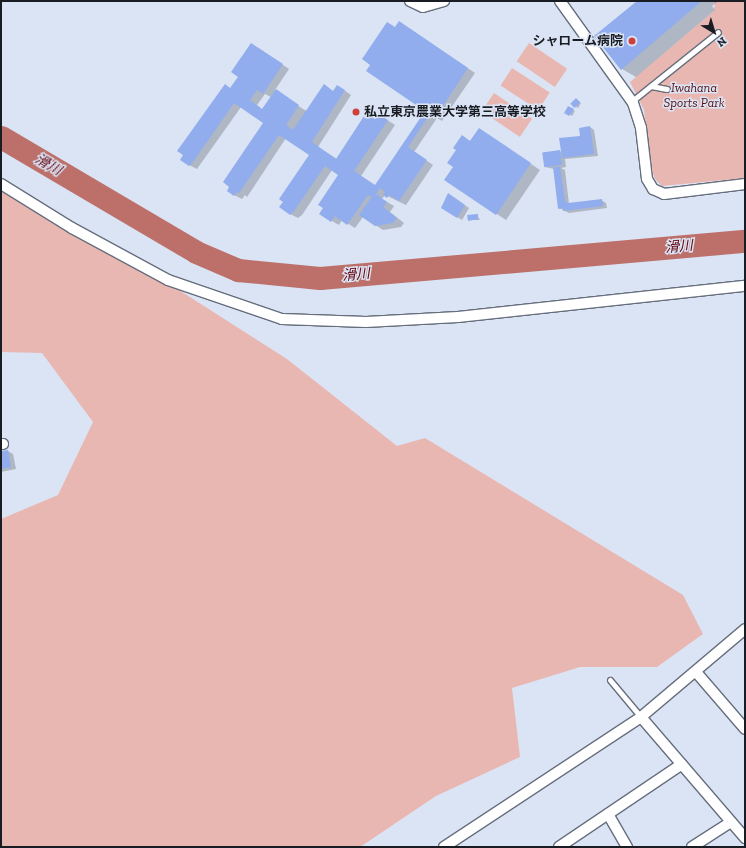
<!DOCTYPE html>
<meta charset="utf-8">
<style>
body{margin:0}
#map{position:relative;width:746px;height:848px;overflow:hidden;background:#dbe4f5;font-family:"Zilla Slab","Noto Sans JP",serif}
div>[style]{position:absolute}
.green>*{inset:0;background:#e9b7b2;transform-origin:0 0}
.shadow>*{inset:0;background:#0003}
.river>*{height:23px;margin:-11.5px;padding:0 11.5px;transform-origin:11.5px;border-radius:11.5px;background:#bc7069}
.building>*{inset:0;background:#91aded;transform-origin:0 0}
.roads{filter:drop-shadow(1px 0 #666e7d) drop-shadow(-1px 0 #666e7d) drop-shadow(0 1px #666e7d) drop-shadow(0 -1px #666e7d)}
.lane>*{height:5px;margin:-2.5px;padding:0 2.5px;transform-origin:2.5px;border-radius:2.5px;background:#fff}
.street>*{height:10px;margin:-5px;padding:0 5px;transform-origin:5px;border-radius:5px;background:#fff}
.dots>*{width:11px;height:11px;translate:-50% -50%;box-sizing:border-box;border:2px solid #dbe4f5;border-radius:50%}
span{translate:-50% -50%;white-space:nowrap;text-align:center;line-height:1.15;-webkit-text-stroke:3px #dbe4f5;paint-order:stroke}
.poi-label{font-size:13px;color:#191c22;font-weight:700}
.right{translate:-100% -50%;text-align:right}
.left{translate:0 -50%;text-align:left}
.park-label{font-size:13px;color:#560f0f;font-style:italic}
.water-label{font-size:14px;color:#630109;font-style:italic}
.frame{position:absolute;inset:0;border:2px solid #191c22;pointer-events:none}
.north{position:absolute;left:694px;top:12px;width:40px;height:40px;-webkit-text-stroke:3px #dbe4f5;paint-order:stroke;rotate:142deg;font-size:11px;font-weight:700;line-height:16px;text-align:center;color:#191c22}
.north::after{content:'';display:block;margin:auto;width:14px;height:18px;background:#191c22;clip-path:polygon(50% 0,100% 100%,50% 72%,0 100%)}
</style>
<div id="map">
<div class="green">
<i style="clip-path:polygon(715px 1px,745px 1px,745px 178px,662px 186px,655px 179px,652px 170px,644px 110px,630px 82px,714px 11px)"></i>
<i style="left:529px;top:43px;width:46px;height:22px;rotate:34deg"></i>
<i style="left:512px;top:68px;width:45px;height:21px;rotate:33deg"></i>
<i style="left:494px;top:93px;width:46px;height:22px;rotate:34deg"></i>
<i style="clip-path:polygon(1px 181px,24px 191px,287px 359px,397px 446px,425px 438px,683px 595px,703px 634px,657px 667px,580px 667px,512px 688px,520px 757px,436px 796px,360px 847px,1px 847px,1px 519px,58px 495px,93px 422px,42px 353px,1px 352px)"></i>
</div>
<div class="shadow">
<i style="clip-path:polygon(639px 1px,716px 1px,717px 2px,712px 6px,715px 10px,636px 77px,622px 69px)"></i>
<i style="clip-path:polygon(evenodd,407px 27px,475px 73px,442px 121px,437px 118px,414px 152px,433px 165px,406px 205px,385px 195px,382px 199px,394px 206px,390px 212px,404px 223px,401px 227px,383px 230px,363px 217px,355px 228px,342px 220px,339px 225px,332px 221px,340px 175px,332px 170px,302px 215px,298px 218px,290px 214px,310px 154px,286px 138px,247px 197px,245px 195px,242px 199px,234px 195px,265px 122px,241px 107px,197px 169px,189px 165px,231px 89px,258px 48px,289px 69px,275px 90px,303px 109px,307px 111px,333px 91px,344px 90px,351px 95px,318px 147px,337px 159px,375px 120px,386px 119px,395px 125px,361px 176px,376px 186px,427px 111px,396px 28px,407px 27px,265px 94px,271px 97px,263px 110px,257px 105px,265px 94px)"></i>
<i style="clip-path:polygon(578px 101px,581px 103px,578px 108px,576px 107px)"></i>
<i style="clip-path:polygon(569px 108px,575px 111px,572px 116px,566px 112px)"></i>
<i style="clip-path:polygon(590px 127px,594px 130px,598px 156px,565px 159px,566px 167px,561px 168px,565px 170px,569px 204px,601px 200px,606px 203px,607px 208px,569px 213px,559px 208px,554px 169px,545px 167px,560px 151px,562px 153px)"></i>
<i style="clip-path:polygon(479px 129px,540px 170px,506px 220px,497px 214px,470px 141px)"></i>
<i style="clip-path:polygon(453px 197px,469px 208px,462px 220px,457px 217px)"></i>
<i style="clip-path:polygon(477px 215px,480px 220px,469px 220px)"></i>
<i style="clip-path:polygon(8px 451px,13px 454px,16px 469px,1px 472px,1px 452px)"></i>
</div>
<div class="river">
<i style="left:1px;top:137px;width:226px;rotate:30.5deg"></i>
<i style="left:196px;top:252px;width:46px;rotate:23.2deg"></i>
<i style="left:238px;top:270px;width:82px;rotate:5.6deg"></i>
<i style="left:320px;top:278px;width:427px;rotate:-5deg"></i>
</div>
<div class="building">
<i style="clip-path:polygon(637px 1px,702px 1px,621px 70px,594px 36px)"></i>
<i style="clip-path:polygon(399px 21px,468px 68px,435px 118px,430px 114px,408px 147px,427px 160px,399px 201px,389px 195px,387px 198px,383px 195px,385px 192px,380px 188px,376px 194px,387px 202px,383px 207px,397px 218px,393px 223px,375px 226px,359px 215px,371px 198px,373px 198px,368px 195px,347px 225px,335px 216px,331px 222px,319px 214px,323px 208px,318px 205px,338px 175px,325px 166px,294px 211px,290px 215px,279px 207px,283px 202px,279px 199px,309px 155px,279px 135px,239px 193px,237px 192px,234px 196px,227px 191px,229px 187px,223px 182px,263px 123px,234px 103px,193px 162px,189px 166px,180px 160px,183px 155px,177px 151px,225px 84px,230px 88px,238px 77px,231px 72px,251px 43px,283px 64px,263px 94px,257px 90px,250px 100px,262px 109px,276px 89px,299px 105px,286px 125px,293px 130px,324px 84px,333px 91px,337px 85px,345px 90px,312px 142px,336px 159px,366px 113px,375px 119px,378px 114px,388px 120px,354px 171px,375px 185px,425px 111px,366px 71px,370px 65px,362px 59px,387px 22px,395px 27px)"></i>
<i style="left:576px;top:98px;width:6px;height:8px;rotate:45deg"></i>
<i style="clip-path:polygon(568px 106px,574px 109px,569px 116px,564px 113px)"></i>
<i style="clip-path:polygon(590px 126px,594px 154px,562px 158px,559px 138px,580px 136px,579px 128px)"></i>
<i style="clip-path:polygon(479px 128px,531px 163px,496px 215px,444px 180px,453px 167px,447px 163px,456px 150px,453px 148px,462px 135px,470px 141px)"></i>
<i style="left:560px;top:150px;width:15px;height:18px;rotate:82deg"></i>
<i style="clip-path:polygon(553px 167px,560px 167px,565px 201px,568px 203px,602px 199px,603px 206px,563px 211px,563px 208px,558px 209px)"></i>
<i style="clip-path:polygon(448px 193px,465px 205px,457px 218px,441px 208px)"></i>
<i style="clip-path:polygon(478px 214px,478px 219px,468px 221px,467px 215px)"></i>
<i style="clip-path:polygon(8px 450px,11px 467px,1px 469px,1px 451px)"></i>
</div>
<div class="roads">
<div class="lane">
<i style="left:651px;top:86px;width:16px;rotate:11deg"></i>
<i style="left:632px;top:101px;width:110px;rotate:-38.7deg"></i>
<i style="left:610px;top:680px;width:48px;rotate:50deg"></i>
</div>
<div class="street">
<i style="left:410px;top:1px;width:14px;rotate:25deg"></i>
<i style="left:423px;top:7px;width:22px;rotate:-16deg"></i>
<i style="left:560px;top:1px;width:125px;rotate:54.4deg"></i>
<i style="left:633px;top:103px;width:26px;rotate:72deg"></i>
<i style="left:641px;top:128px;width:51px;rotate:83.3deg"></i>
<i style="left:647px;top:179px;width:12px;rotate:59deg"></i>
<i style="left:653px;top:189px;width:12px;rotate:24deg"></i>
<i style="left:664px;top:194px;width:82px;rotate:-7deg"></i>
<i style="left:1px;top:184px;width:84px;rotate:31.8deg"></i>
<i style="left:72px;top:228px;width:109px;rotate:28.4deg"></i>
<i style="left:168px;top:280px;width:120px;rotate:18.9deg"></i>
<i style="left:282px;top:319px;width:84px;rotate:2deg"></i>
<i style="left:366px;top:322px;width:92px;rotate:-3.1deg"></i>
<i style="left:458px;top:317px;width:289px;rotate:-6.2deg"></i>
<i style="left:1px;top:444px;width:2px"></i>
<i style="left:696px;top:672px;width:75px;rotate:49.3deg"></i>
<i style="left:641px;top:717px;width:160px;rotate:49.3deg"></i>
<i style="left:608px;top:814px;width:38px;rotate:60deg"></i>
<i style="left:444px;top:847px;width:236px;rotate:-33.4deg"></i>
<i style="left:641px;top:717px;width:136px;rotate:-40.2deg"></i>
<i style="left:559px;top:847px;width:148px;rotate:-34deg"></i>
<i style="left:692px;top:847px;width:46px;rotate:-32.7deg"></i>
</div>
</div>
<div class="dots">
<i style="left:632px;top:41px;background:#cf403d"></i>
<i style="left:356px;top:112px;background:#cf403d"></i>
</div>
<div class="poi-label">
<span class="right" style="left:623px;top:41px">シャローム病院</span>
<span class="left" style="left:364px;top:112px">私立東京農業大学第三高等学校</span>
</div>
<div class="park-label">
<span style="left:694px;top:96px">Iwahana<br>Sports Park</span>
</div>
<div class="water-label">
<span style="left:48px;top:165px;rotate:30deg">滑川</span>
<span style="left:679px;top:247px;rotate:-5deg">滑川</span>
<span style="left:356px;top:275px;rotate:-5deg">滑川</span>
</div>
<div class="frame"></div>
<div class="north">N</div>
</div>
